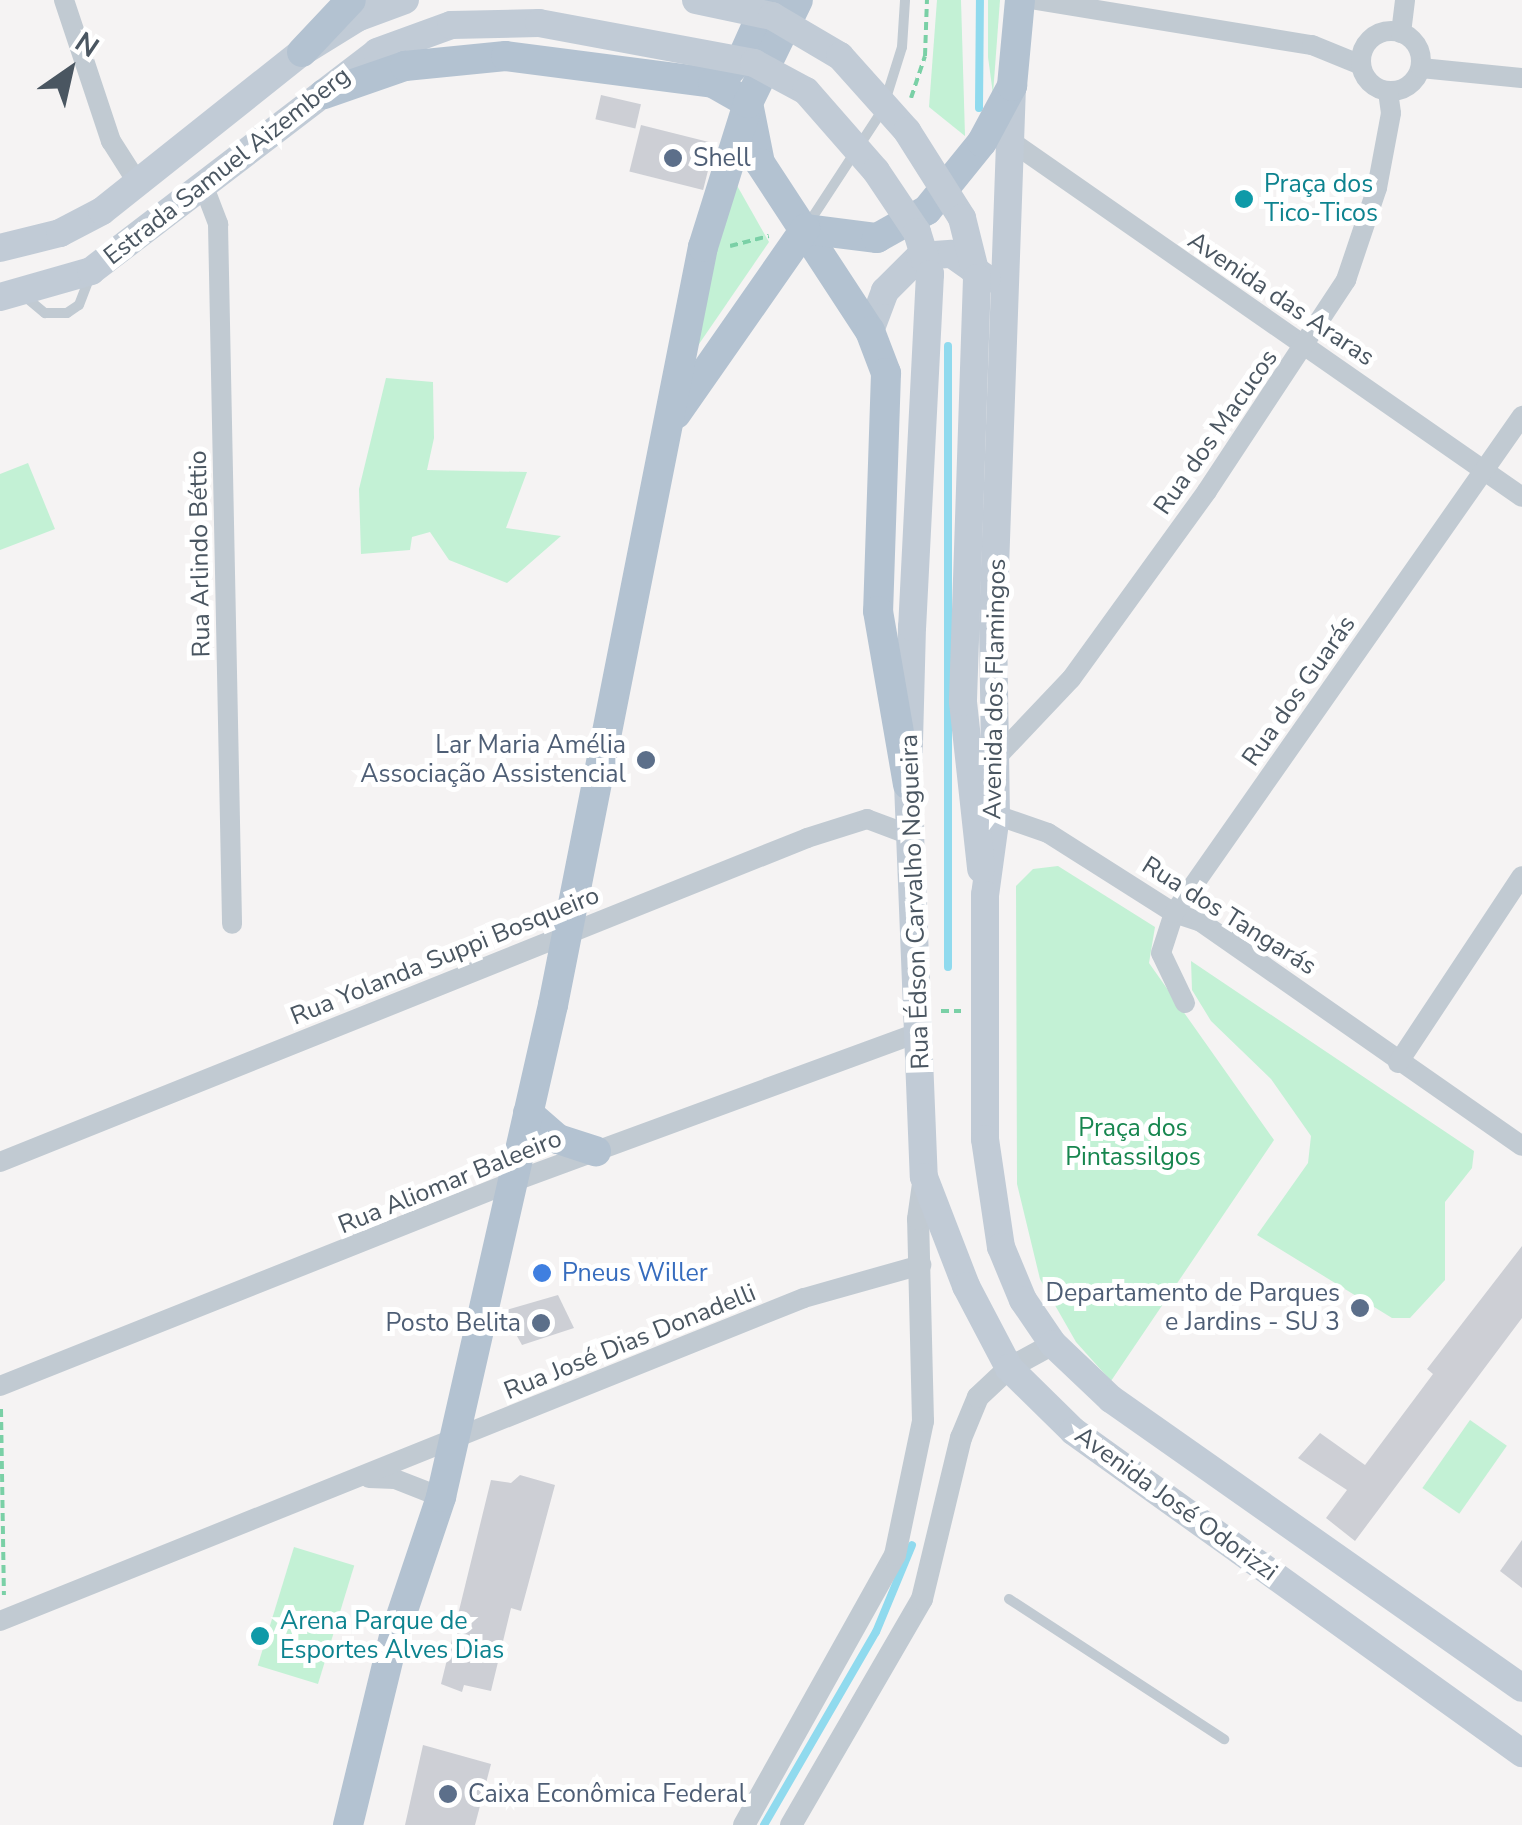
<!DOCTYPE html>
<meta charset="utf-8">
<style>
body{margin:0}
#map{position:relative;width:1522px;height:1825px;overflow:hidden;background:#f5f3f3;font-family:"Nunito Sans",sans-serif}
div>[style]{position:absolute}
.green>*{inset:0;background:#c3f1d5;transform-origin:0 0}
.stream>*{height:8px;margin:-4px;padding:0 4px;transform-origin:4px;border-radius:4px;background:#90daee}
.building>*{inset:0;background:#cdcfd5;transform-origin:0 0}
.path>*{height:4px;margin-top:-2px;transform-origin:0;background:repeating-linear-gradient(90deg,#7ad0a6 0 8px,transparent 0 13px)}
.service>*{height:10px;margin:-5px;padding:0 5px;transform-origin:5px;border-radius:5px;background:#c1cad2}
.minor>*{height:20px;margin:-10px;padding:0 10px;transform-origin:10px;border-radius:10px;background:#c1cad2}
.minor>.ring{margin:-10px;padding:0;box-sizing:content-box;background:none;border:20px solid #c1cad2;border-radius:50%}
.tertiary>*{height:22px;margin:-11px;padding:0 11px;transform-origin:11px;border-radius:11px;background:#c1cad2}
.secondary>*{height:28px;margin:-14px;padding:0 14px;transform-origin:14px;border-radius:14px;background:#c1cbd6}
.primary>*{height:30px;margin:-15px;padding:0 15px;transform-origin:15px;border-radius:15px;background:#b3c2d1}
.secondary-bridge>*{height:28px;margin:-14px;padding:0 14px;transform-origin:14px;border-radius:14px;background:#c1cbd6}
.dots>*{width:28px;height:28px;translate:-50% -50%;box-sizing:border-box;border:5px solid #fff;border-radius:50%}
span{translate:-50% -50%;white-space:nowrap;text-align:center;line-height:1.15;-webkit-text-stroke:10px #fff;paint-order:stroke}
.service-label{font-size:25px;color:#4e5e75}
.left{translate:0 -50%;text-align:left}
.right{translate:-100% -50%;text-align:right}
.street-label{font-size:25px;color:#4a5661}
.culture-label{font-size:25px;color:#0d838f}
.park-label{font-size:25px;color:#17864f}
.shop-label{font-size:25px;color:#366cbe}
.north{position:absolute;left:20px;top:20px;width:100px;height:100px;-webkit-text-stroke:8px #fff;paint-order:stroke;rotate:34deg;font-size:28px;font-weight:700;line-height:40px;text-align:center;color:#4a5661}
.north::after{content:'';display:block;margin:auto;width:35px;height:45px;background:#4a5661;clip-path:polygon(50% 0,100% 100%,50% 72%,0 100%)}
</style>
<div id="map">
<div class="green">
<i style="clip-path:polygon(937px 0,961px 0,965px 136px,929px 107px)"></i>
<i style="clip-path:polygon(988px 0,1000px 0,993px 94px,988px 57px)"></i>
<i style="clip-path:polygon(735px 182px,769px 242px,686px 363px)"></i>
<i style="clip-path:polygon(386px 378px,433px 382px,434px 438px,427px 470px,527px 472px,506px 528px,561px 536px,507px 583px,449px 560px,430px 532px,412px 537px,410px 550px,361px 554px,359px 489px)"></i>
<i style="clip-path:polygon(28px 463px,55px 529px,0 550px,0 474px)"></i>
<i style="clip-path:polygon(1058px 866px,1155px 927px,1149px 963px,1274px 1140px,1111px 1381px,1076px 1342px,1040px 1279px,1017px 1184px,1016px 886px,1033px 869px)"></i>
<i style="clip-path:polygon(1191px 961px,1474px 1151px,1472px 1168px,1445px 1202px,1445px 1280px,1410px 1318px,1392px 1318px,1257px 1235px,1308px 1163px,1311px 1136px,1271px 1079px,1211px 1021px,1192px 990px)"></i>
<i style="left:1470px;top:1420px;width:45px;height:83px;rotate:35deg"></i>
<i style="left:294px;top:1547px;width:63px;height:124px;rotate:17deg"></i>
</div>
<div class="stream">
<i style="left:979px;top:108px;width:108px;rotate:-89.5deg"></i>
<i style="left:948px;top:967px;width:621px;rotate:-90deg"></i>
<i style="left:764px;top:1825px;width:223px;rotate:-59.9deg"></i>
<i style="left:876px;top:1632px;width:94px;rotate:-67.5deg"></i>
</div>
<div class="building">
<i style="left:601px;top:95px;width:41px;height:25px;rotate:13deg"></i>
<i style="left:641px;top:125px;width:76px;height:48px;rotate:14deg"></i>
<i style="clip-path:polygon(1522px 1246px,1522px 1318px,1355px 1541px,1326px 1518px,1347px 1490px,1298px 1458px,1320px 1433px,1365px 1465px,1433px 1374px,1427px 1369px)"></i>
<i style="clip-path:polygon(558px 1295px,574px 1328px,522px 1345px,503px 1311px)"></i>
<i style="clip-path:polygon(520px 1475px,555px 1485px,521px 1611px,511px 1608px,491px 1691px,464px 1685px,462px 1692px,441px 1684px,491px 1480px,511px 1483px)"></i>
<i style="clip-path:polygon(1522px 1540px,1522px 1588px,1500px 1571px)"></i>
<i style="clip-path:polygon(423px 1745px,491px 1764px,475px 1825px,405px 1825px)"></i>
</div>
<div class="path">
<i style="left:911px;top:98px;width:44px;rotate:-71.6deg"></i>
<i style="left:925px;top:56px;width:56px;rotate:-88deg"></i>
<i style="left:730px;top:246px;width:40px;rotate:-14.4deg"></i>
<i style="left:941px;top:1011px;width:20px"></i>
<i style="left:1px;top:1409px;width:186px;rotate:89.1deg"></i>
</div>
<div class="service">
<i style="left:808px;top:224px;width:135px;rotate:-56.8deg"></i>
<i style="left:882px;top:111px;width:67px;rotate:-72.6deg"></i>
<i style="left:902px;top:47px;width:47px;rotate:-86.3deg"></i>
<i style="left:22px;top:294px;width:30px;rotate:40deg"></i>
<i style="left:45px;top:313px;width:22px"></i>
<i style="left:67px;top:313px;width:14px;rotate:-34deg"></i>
<i style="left:79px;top:305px;width:31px;rotate:-69deg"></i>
<i style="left:1009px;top:1599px;width:257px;rotate:33.1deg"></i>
</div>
<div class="minor">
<i style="left:64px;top:0;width:149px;rotate:71.6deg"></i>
<i style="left:111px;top:141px;width:52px;rotate:57.5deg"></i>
<i style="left:1036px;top:0;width:280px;rotate:9.3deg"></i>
<i style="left:1312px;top:45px;width:53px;rotate:22.2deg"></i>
<i class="ring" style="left:1361px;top:31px;width:40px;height:40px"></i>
<i style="left:1401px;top:33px;width:33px;rotate:-83deg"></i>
<i style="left:1421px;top:68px;width:101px;rotate:5.7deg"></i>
<i style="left:1012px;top:142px;width:621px;rotate:34.84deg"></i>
<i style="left:204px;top:187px;width:40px;rotate:69deg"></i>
<i style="left:218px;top:224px;width:700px;rotate:88.85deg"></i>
<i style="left:995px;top:759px;width:110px;rotate:-46.5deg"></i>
<i style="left:1071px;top:679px;width:232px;rotate:-54.1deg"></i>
<i style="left:1207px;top:491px;width:253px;rotate:-56.6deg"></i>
<i style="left:1346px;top:280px;width:97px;rotate:-71.4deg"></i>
<i style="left:1377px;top:188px;width:76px;rotate:-79.4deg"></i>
<i style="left:1391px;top:113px;width:22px;rotate:-98deg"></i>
<i style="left:996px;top:815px;width:55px;rotate:19.1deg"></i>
<i style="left:1048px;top:833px;width:149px;rotate:32.4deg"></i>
<i style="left:1174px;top:913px;width:28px;rotate:18deg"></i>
<i style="left:1201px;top:922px;width:391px;rotate:34.9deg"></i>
<i style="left:1185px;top:1003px;width:55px;rotate:-115.6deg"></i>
<i style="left:1161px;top:953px;width:42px;rotate:-72deg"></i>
<i style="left:1174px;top:913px;width:607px;rotate:-55deg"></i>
<i style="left:1398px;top:1063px;width:224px;rotate:-56.5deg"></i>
<i style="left:0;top:1162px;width:870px;rotate:-21.87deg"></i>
<i style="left:807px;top:838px;width:63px;rotate:-17.6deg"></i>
<i style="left:867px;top:819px;width:46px;rotate:20.4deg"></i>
<i style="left:0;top:1386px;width:551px;rotate:-21.72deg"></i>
<i style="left:512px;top:1182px;width:435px;rotate:-20.2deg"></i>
<i style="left:369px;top:1478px;width:26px;rotate:2deg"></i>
<i style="left:395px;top:1479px;width:49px;rotate:21.4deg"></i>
<i style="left:0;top:1621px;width:866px;rotate:-21.89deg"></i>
<i style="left:804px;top:1298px;width:122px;rotate:-15.8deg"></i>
</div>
<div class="tertiary">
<i style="left:744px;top:1825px;width:309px;rotate:-60.8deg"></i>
<i style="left:895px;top:1555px;width:137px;rotate:-78.2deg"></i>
<i style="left:923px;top:1421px;width:202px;rotate:-91.4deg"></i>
<i style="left:918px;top:1219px;width:42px;rotate:-81.9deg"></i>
<i style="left:791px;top:1825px;width:261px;rotate:-59.9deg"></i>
<i style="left:922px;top:1599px;width:166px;rotate:-76.4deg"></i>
<i style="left:961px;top:1438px;width:44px;rotate:-67.5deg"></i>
<i style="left:978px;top:1397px;width:42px;rotate:-43.1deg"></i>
<i style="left:1009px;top:1368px;width:50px;rotate:-28.6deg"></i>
</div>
<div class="secondary">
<i style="left:1012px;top:86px;width:540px;rotate:92.02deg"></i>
<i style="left:993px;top:626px;width:189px;rotate:89.1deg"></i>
<i style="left:996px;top:815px;width:81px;rotate:97.8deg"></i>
<i style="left:985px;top:895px;width:244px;rotate:90deg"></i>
<i style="left:985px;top:1139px;width:109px;rotate:81.6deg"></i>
<i style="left:1001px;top:1247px;width:57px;rotate:67.5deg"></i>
<i style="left:1023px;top:1300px;width:53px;rotate:55.7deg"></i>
<i style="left:1053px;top:1344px;width:80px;rotate:43.5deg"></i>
<i style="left:1111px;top:1399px;width:502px;rotate:35.11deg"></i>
<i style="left:0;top:248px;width:62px;rotate:-14deg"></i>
<i style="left:60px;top:233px;width:47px;rotate:-27.6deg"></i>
<i style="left:102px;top:211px;width:256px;rotate:-38.5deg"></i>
<i style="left:302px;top:52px;width:67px;rotate:-31.6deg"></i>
<i style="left:359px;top:17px;width:49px;rotate:-20.3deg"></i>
<i style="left:0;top:297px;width:95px;rotate:-15.9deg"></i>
<i style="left:91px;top:271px;width:360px;rotate:-37.4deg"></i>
<i style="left:377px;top:52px;width:79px;rotate:-20deg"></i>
<i style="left:870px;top:331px;width:43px;rotate:-69.4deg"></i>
<i style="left:885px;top:291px;width:49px;rotate:-45deg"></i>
<i style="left:920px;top:256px;width:32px;rotate:-4deg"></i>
<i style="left:952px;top:254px;width:43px;rotate:35.5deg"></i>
<i style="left:912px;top:627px;width:157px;rotate:91.5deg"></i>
<i style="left:908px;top:784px;width:393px;rotate:87.7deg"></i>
<i style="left:924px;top:1177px;width:117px;rotate:68.9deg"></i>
<i style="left:966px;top:1286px;width:93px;rotate:62.3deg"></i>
<i style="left:1009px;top:1368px;width:90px;rotate:44.5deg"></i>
<i style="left:1073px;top:1431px;width:553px;rotate:35.65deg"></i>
<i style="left:963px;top:702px;width:168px;rotate:83.8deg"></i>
</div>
<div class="primary">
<i style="left:302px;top:52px;width:71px;rotate:-46.7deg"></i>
<i style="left:724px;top:77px;width:28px;rotate:-48deg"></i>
<i style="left:743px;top:56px;width:61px;rotate:-65.9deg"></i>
<i style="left:324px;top:94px;width:86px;rotate:-19.1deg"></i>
<i style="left:405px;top:66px;width:101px;rotate:-5.7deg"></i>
<i style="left:506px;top:56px;width:209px;rotate:7.4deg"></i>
<i style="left:713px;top:83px;width:40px;rotate:29.7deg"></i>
<i style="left:748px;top:103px;width:61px;rotate:78.7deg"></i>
<i style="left:760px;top:163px;width:201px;rotate:56.8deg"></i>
<i style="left:870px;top:331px;width:45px;rotate:69.1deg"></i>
<i style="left:886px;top:373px;width:238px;rotate:91.9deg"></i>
<i style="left:878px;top:611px;width:176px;rotate:80.2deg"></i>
<i style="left:805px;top:229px;width:73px;rotate:7.1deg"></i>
<i style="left:877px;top:238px;width:57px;rotate:-29.2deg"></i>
<i style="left:927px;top:210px;width:87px;rotate:-51deg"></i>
<i style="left:982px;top:142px;width:64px;rotate:-61.8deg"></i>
<i style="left:1012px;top:86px;width:86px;rotate:-84.7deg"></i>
<i style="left:676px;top:414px;width:226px;rotate:-55.1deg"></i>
<i style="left:528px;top:1113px;width:40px;rotate:41deg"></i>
<i style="left:558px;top:1139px;width:40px;rotate:18deg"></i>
<i style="left:348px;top:1825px;width:194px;rotate:-76.3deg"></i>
<i style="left:394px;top:1637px;width:148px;rotate:-71.4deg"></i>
<i style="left:441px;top:1497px;width:505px;rotate:-77.18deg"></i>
<i style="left:553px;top:1005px;width:773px;rotate:-78.81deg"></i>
<i style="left:703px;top:247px;width:151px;rotate:-72.6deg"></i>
<i style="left:748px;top:103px;width:114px;rotate:-64.1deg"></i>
</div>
<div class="secondary-bridge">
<i style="left:696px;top:0;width:78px;rotate:11.9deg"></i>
<i style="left:772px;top:16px;width:79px;rotate:30.5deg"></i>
<i style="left:840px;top:56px;width:101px;rotate:48.2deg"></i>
<i style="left:907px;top:131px;width:103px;rotate:57.7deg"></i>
<i style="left:962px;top:218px;width:62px;rotate:76deg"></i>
<i style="left:977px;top:278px;width:424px;rotate:91.9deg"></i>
<i style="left:451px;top:25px;width:88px;rotate:-1.3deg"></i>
<i style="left:539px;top:23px;width:219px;rotate:10.5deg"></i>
<i style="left:754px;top:63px;width:59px;rotate:28.3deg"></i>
<i style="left:806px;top:91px;width:106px;rotate:48.8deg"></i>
<i style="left:876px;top:171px;width:73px;rotate:56.1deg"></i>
<i style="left:917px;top:232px;width:44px;rotate:72.8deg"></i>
<i style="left:930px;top:274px;width:353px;rotate:92.9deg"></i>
</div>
<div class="dots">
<i style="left:673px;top:158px;background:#5c6f8a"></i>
<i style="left:1244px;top:199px;background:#0f9aa8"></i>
<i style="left:646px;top:760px;background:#5c6f8a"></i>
<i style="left:542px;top:1273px;background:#3f7fe0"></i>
<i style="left:1360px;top:1308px;background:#5c6f8a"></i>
<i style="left:541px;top:1323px;background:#5c6f8a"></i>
<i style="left:260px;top:1636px;background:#0f9aa8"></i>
<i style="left:448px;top:1794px;background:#5c6f8a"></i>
</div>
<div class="service-label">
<span class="left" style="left:693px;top:158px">Shell</span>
<span class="right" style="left:626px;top:760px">Lar Maria Amélia<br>Associação Assistencial</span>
<span class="right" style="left:1340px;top:1308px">Departamento de Parques<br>e Jardins - SU 3</span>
<span class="right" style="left:521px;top:1323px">Posto Belita</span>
<span class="left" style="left:468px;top:1794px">Caixa Econômica Federal</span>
</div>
<div class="street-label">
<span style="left:227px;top:166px;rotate:-38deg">Estrada Samuel Aizemberg</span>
<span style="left:1281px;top:299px;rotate:34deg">Avenida das Araras</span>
<span style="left:1216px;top:432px;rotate:-55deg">Rua dos Macucos</span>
<span style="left:200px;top:554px;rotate:-91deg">Rua Arlindo Béttio</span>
<span style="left:995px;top:689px;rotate:-89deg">Avenida dos Flamingos</span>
<span style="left:1299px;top:691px;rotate:-55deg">Rua dos Guarás</span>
<span style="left:915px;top:902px;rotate:-92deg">Rua Édson Carvalho Nogueira</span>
<span style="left:1229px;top:916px;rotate:32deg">Rua dos Tangarás</span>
<span style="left:445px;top:956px;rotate:-22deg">Rua Yolanda Suppi Bosqueiro</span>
<span style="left:450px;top:1182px;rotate:-22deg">Rua Aliomar Baleeiro</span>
<span style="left:630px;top:1342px;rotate:-22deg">Rua José Dias Donadelli</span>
<span style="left:1176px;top:1504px;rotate:36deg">Avenida José Odorizzi</span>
</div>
<div class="culture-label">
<span class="left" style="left:1264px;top:199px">Praça dos<br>Tico-Ticos</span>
<span class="left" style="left:280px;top:1636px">Arena Parque de<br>Esportes Alves Dias</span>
</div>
<div class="park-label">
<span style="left:1133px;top:1143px">Praça dos<br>Pintassilgos</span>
</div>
<div class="shop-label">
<span class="left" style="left:562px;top:1273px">Pneus Willer</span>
</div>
<div class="north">N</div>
</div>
